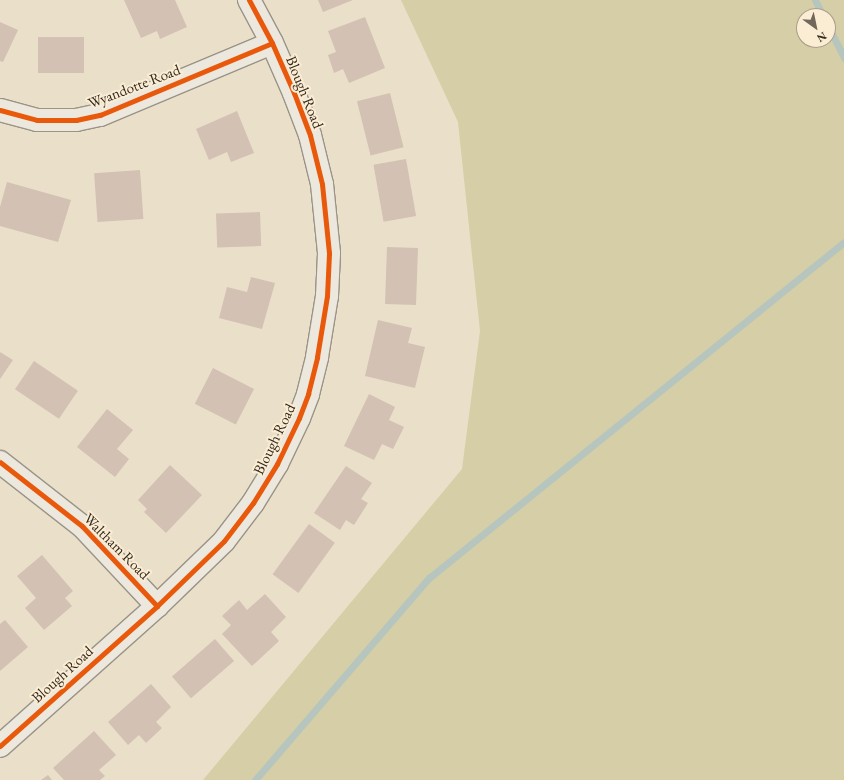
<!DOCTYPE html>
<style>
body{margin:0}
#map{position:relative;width:844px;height:780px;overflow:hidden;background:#eadfc9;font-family:"EB Garamond",serif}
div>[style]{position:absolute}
.green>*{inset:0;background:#d6cea7}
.stream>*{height:7px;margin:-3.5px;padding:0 3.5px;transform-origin:3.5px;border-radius:3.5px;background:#b6c6be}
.building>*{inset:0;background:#d3c1b4;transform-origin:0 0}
.roads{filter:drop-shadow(1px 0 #9b9386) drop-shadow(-1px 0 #9b9386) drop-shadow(0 1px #9b9386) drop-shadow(0 -1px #9b9386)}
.minor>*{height:22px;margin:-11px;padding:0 11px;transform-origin:11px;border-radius:11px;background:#ede8dd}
.cycleway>*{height:5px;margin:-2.5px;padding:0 2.5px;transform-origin:2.5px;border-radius:2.5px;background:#e8590c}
span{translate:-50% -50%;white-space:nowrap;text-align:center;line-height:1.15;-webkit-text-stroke:4px #faedd3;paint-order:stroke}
.street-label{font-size:15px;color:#32271e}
.north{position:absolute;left:796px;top:8px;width:40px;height:40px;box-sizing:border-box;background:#faedd3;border:1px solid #aa9e8b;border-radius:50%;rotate:147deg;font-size:11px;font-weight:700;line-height:16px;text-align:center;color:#32271e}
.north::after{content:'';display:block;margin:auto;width:14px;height:18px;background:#72675a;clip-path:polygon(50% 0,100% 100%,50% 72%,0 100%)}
</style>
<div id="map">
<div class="green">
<i style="clip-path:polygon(evenodd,401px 0,844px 0,844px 780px,203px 780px,462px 469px,480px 331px,458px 122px,401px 0,804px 16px,828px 16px,828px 40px,804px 40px,804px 16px)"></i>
</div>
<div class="stream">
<i style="left:815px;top:0;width:18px;rotate:63deg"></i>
<i style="left:828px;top:26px;width:36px;rotate:63deg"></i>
<i style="left:255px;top:780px;width:267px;rotate:-49.3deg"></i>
<i style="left:429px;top:578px;width:534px;rotate:-38.99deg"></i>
</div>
<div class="building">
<i style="clip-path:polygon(124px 0,175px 0,187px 27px,160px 39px,157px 31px,141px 38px)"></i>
<i style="clip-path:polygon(318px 0,353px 0,323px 12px)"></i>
<i style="clip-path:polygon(365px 17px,385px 68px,349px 83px,343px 69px,334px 73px,328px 55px,336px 52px,328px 31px)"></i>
<i style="clip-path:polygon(0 22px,18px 30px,3px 62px,0 61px)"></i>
<i style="left:38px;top:37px;width:46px;height:36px"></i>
<i style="left:390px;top:93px;width:56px;height:34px;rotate:76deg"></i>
<i style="clip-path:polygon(237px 111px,254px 153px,231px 162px,227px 152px,209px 160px,196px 129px)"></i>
<i style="left:406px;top:159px;width:58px;height:33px;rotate:80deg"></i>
<i style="left:140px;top:170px;width:49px;height:46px;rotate:86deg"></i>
<i style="clip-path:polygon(7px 182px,71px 200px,58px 242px,0 226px,0 207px)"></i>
<i style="left:260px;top:212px;width:34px;height:44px;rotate:88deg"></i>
<i style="left:387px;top:247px;width:31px;height:57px;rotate:2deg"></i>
<i style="clip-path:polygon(251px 277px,275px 283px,262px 329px,219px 318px,227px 287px,247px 292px)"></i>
<i style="clip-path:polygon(378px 320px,412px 328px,408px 343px,425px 347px,415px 388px,365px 376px)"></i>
<i style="clip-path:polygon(0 352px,13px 360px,0 379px)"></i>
<i style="left:34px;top:361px;width:53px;height:34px;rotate:34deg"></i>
<i style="left:213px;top:368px;width:46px;height:40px;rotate:27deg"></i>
<i style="clip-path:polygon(369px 394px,395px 407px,389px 420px,404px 427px,393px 449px,382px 444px,374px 460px,344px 446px)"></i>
<i style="clip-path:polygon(107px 409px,133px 430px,117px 449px,129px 459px,115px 477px,77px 447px)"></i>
<i style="clip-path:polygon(170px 465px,202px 495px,166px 533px,144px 512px,147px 509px,138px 500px)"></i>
<i style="clip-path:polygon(346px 466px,372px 483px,361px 499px,368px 503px,354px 525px,346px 520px,340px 530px,314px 513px)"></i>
<i style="left:309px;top:524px;width:32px;height:62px;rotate:36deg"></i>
<i style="clip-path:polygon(42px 555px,73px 591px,65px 598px,72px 606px,44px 630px,25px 608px,36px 598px,17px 576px)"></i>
<i style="clip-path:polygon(265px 594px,286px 617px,271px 632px,279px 641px,252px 666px,222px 634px,231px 625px,222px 616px,239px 600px,247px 610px)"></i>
<i style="clip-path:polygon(5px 620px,28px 647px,0 671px,0 624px)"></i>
<i style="left:215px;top:639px;width:29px;height:57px;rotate:49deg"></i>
<i style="clip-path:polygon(151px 684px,171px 707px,156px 722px,162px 728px,146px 743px,139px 735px,128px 745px,108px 722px)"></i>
<i style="clip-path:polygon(94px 731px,116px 755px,99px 770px,105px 776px,100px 780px,64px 780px,53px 768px)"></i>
<i style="clip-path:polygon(48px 775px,52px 780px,41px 780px)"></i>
</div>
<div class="roads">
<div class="minor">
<i style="left:0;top:110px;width:38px;rotate:15deg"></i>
<i style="left:37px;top:120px;width:39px"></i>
<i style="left:76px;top:120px;width:25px;rotate:-12deg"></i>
<i style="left:100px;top:115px;width:186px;rotate:-22.7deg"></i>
<i style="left:0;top:462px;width:104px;rotate:38deg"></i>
<i style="left:82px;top:526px;width:110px;rotate:46.8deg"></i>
<i style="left:0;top:746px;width:210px;rotate:-41.7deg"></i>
<i style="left:157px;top:606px;width:93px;rotate:-44.1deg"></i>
<i style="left:224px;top:541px;width:48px;rotate:-52.7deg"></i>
<i style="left:253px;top:503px;width:46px;rotate:-58.4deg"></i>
<i style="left:277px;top:464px;width:51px;rotate:-64.4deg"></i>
<i style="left:299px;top:418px;width:26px;rotate:-69deg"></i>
<i style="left:308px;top:394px;width:38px;rotate:-76deg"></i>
<i style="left:317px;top:357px;width:62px;rotate:-80.7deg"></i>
<i style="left:327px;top:296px;width:43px;rotate:-87.3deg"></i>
<i style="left:329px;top:253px;width:69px;rotate:-95.8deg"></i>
<i style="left:322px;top:184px;width:50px;rotate:-103.8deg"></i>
<i style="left:310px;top:135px;width:45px;rotate:-110.9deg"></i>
<i style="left:294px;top:93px;width:55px;rotate:-113.7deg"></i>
<i style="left:272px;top:43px;width:49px;rotate:-118.1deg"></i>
</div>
</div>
<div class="cycleway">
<i style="left:0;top:110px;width:38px;rotate:15deg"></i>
<i style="left:37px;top:120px;width:39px"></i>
<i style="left:76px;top:120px;width:25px;rotate:-12deg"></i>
<i style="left:100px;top:115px;width:186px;rotate:-22.7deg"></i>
<i style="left:0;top:462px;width:104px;rotate:38deg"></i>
<i style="left:82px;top:526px;width:110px;rotate:46.8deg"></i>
<i style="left:0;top:746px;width:210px;rotate:-41.7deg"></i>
<i style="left:157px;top:606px;width:93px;rotate:-44.1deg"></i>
<i style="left:224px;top:541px;width:48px;rotate:-52.7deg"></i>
<i style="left:253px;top:503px;width:46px;rotate:-58.4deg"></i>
<i style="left:277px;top:464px;width:51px;rotate:-64.4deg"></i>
<i style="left:299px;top:418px;width:26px;rotate:-69deg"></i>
<i style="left:308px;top:394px;width:38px;rotate:-76deg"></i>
<i style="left:317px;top:357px;width:62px;rotate:-80.7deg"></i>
<i style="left:327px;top:296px;width:43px;rotate:-87.3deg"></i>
<i style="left:329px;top:253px;width:69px;rotate:-95.8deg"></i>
<i style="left:322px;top:184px;width:50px;rotate:-103.8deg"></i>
<i style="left:310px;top:135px;width:45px;rotate:-110.9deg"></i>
<i style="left:294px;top:93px;width:55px;rotate:-113.7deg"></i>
<i style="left:272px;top:43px;width:49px;rotate:-118.1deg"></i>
</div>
<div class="street-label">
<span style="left:134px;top:86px;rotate:-21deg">Wyandotte Road</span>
<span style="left:305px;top:92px;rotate:68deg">Blough Road</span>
<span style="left:274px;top:439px;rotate:-64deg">Blough Road</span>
<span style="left:117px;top:546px;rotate:45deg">Waltham Road</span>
<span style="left:62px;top:674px;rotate:-42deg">Blough Road</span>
</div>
<div class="north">N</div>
</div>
